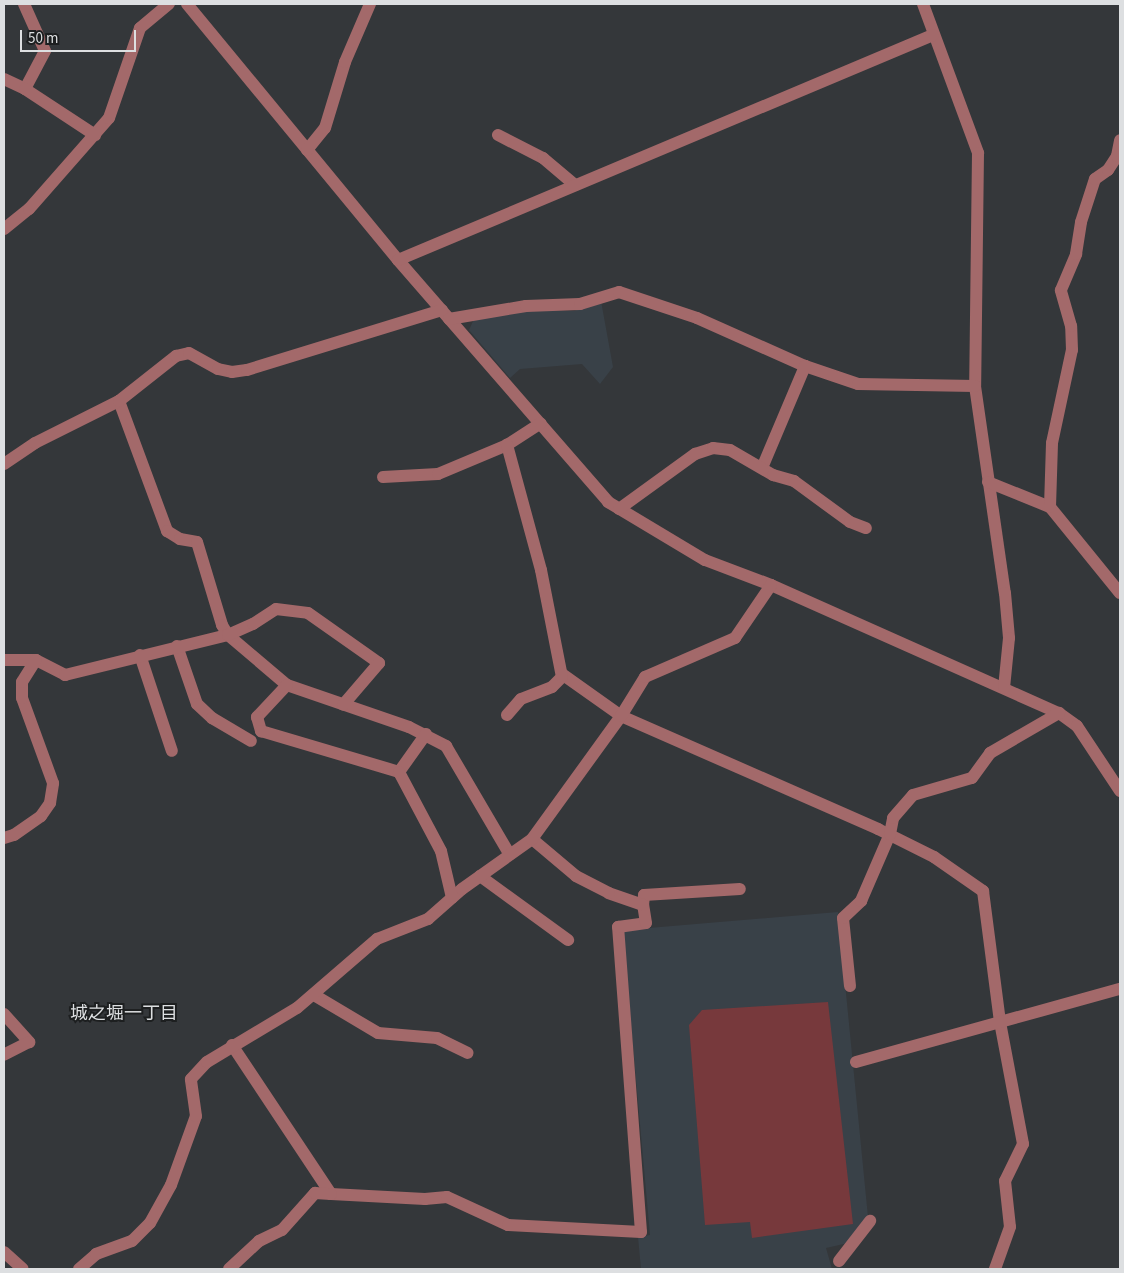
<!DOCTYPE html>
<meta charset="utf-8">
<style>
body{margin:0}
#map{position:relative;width:1124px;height:1273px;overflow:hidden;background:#34373a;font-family:"Source Sans 3","Noto Sans JP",sans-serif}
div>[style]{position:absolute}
.built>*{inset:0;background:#394148}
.green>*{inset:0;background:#77393c}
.minor>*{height:12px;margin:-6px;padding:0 6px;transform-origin:6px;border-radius:6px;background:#a3696a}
span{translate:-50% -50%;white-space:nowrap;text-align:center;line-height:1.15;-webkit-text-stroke:4px #1d1f20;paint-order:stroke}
.neighbourhood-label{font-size:18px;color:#dddfe1}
.frame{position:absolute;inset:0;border:5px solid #dddfe1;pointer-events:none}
.scale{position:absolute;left:20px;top:30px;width:116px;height:22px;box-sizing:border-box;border:2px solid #dddfe1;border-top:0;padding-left:6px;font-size:15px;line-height:18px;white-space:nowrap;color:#dddfe1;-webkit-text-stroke:4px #1d1f20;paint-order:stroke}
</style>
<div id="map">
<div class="built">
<i style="clip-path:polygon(601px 301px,613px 367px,600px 384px,582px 364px,520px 369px,510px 378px,469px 330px,474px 319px,528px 310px,574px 311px)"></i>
<i style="clip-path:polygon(838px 912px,868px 1217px,848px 1243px,826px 1248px,832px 1269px,641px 1269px,638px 1237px,650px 1235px,623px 935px,625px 930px)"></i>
</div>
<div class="green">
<i style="clip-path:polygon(828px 1002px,853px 1224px,752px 1238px,750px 1222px,705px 1225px,689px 1025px,702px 1010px)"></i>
</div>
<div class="minor">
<i style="left:24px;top:4px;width:51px;rotate:65.9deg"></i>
<i style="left:45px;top:51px;width:43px;rotate:117.8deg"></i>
<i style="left:187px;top:4px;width:332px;rotate:50.5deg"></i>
<i style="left:398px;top:260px;width:320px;rotate:49deg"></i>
<i style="left:608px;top:502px;width:113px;rotate:30.9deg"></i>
<i style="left:705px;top:560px;width:71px;rotate:20.7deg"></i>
<i style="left:771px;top:585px;width:315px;rotate:24deg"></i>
<i style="left:1059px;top:713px;width:22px;rotate:36deg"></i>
<i style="left:1077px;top:726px;width:78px;rotate:56.5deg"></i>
<i style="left:923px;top:4px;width:159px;rotate:69.7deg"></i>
<i style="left:978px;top:153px;width:233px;rotate:90.7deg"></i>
<i style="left:975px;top:386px;width:209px;rotate:81.8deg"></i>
<i style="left:1005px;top:593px;width:45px;rotate:84.9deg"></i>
<i style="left:1009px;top:638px;width:50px;rotate:95.7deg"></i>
<i style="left:4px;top:79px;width:23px;rotate:25deg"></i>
<i style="left:25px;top:89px;width:84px;rotate:33.3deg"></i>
<i style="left:498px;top:135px;width:51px;rotate:27.1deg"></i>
<i style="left:543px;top:158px;width:42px;rotate:40.2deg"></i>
<i style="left:307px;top:150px;width:28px;rotate:-51deg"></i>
<i style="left:325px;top:128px;width:69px;rotate:-73.1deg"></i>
<i style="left:345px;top:62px;width:63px;rotate:-66.7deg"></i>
<i style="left:4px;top:229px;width:32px;rotate:-39deg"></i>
<i style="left:29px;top:209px;width:121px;rotate:-48.7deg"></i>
<i style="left:109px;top:118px;width:95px;rotate:-71deg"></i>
<i style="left:140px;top:28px;width:38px;rotate:-40deg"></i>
<i style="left:398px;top:260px;width:580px;rotate:-22.81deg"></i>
<i style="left:449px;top:319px;width:78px;rotate:-9.6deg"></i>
<i style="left:526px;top:306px;width:54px;rotate:-2.1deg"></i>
<i style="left:580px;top:304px;width:41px;rotate:-17.1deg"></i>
<i style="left:619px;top:292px;width:82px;rotate:18.4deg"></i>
<i style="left:697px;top:318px;width:118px;rotate:24deg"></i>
<i style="left:805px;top:366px;width:56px;rotate:18.8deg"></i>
<i style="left:858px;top:384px;width:117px;rotate:1deg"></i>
<i style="left:119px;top:401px;width:139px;rotate:69.7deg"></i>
<i style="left:167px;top:531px;width:15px;rotate:32deg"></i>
<i style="left:180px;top:539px;width:17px;rotate:10deg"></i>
<i style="left:197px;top:542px;width:87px;rotate:73.2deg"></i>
<i style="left:222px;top:625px;width:12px;rotate:59deg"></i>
<i style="left:228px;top:635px;width:77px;rotate:40.3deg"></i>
<i style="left:287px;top:685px;width:129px;rotate:19deg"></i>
<i style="left:409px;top:727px;width:42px;rotate:27.2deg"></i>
<i style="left:446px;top:746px;width:126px;rotate:59.6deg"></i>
<i style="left:4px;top:464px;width:37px;rotate:-34deg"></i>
<i style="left:35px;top:443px;width:94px;rotate:-26.6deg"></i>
<i style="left:119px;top:401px;width:73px;rotate:-38.3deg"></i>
<i style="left:176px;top:356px;width:13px;rotate:-13deg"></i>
<i style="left:189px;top:353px;width:33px;rotate:29deg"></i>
<i style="left:218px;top:369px;width:14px;rotate:12deg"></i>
<i style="left:232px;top:372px;width:15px;rotate:-8deg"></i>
<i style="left:247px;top:370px;width:204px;rotate:-17.1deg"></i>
<i style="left:762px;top:468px;width:111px;rotate:-67.1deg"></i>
<i style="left:383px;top:477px;width:55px;rotate:-3.1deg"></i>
<i style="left:438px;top:474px;width:75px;rotate:-22.8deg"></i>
<i style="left:507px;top:445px;width:40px;rotate:-32.9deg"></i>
<i style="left:988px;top:482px;width:67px;rotate:22deg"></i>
<i style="left:1050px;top:507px;width:111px;rotate:50.9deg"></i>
<i style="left:1050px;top:507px;width:64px;rotate:-88.2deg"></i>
<i style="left:1052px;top:443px;width:95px;rotate:-77.9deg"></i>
<i style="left:1072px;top:350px;width:24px;rotate:-92deg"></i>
<i style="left:1071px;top:326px;width:37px;rotate:-106deg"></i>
<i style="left:1061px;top:290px;width:39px;rotate:-67deg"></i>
<i style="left:1076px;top:254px;width:32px;rotate:-81deg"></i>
<i style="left:1081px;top:222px;width:45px;rotate:-72deg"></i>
<i style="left:1095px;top:179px;width:16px;rotate:-35deg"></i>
<i style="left:1108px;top:170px;width:17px;rotate:-57deg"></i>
<i style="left:1117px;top:156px;width:16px;rotate:-79deg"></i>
<i style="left:619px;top:509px;width:94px;rotate:-35.9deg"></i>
<i style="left:695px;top:454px;width:19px;rotate:-18deg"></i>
<i style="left:713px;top:448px;width:17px;rotate:7deg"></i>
<i style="left:730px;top:450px;width:50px;rotate:30.2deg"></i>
<i style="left:773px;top:475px;width:22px;rotate:16deg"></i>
<i style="left:794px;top:481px;width:69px;rotate:36.2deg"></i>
<i style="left:850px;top:522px;width:17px;rotate:21deg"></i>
<i style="left:177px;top:646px;width:61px;rotate:71deg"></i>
<i style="left:197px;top:704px;width:21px;rotate:43deg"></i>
<i style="left:212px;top:718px;width:45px;rotate:30.5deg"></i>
<i style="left:140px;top:655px;width:101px;rotate:71.6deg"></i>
<i style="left:4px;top:660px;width:32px"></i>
<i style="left:36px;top:660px;width:33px;rotate:27deg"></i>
<i style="left:65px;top:675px;width:168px;rotate:-13.8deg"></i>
<i style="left:228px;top:635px;width:27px;rotate:-24deg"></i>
<i style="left:253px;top:624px;width:27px;rotate:-33deg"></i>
<i style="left:276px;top:609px;width:32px;rotate:7deg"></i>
<i style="left:308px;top:613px;width:87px;rotate:35.2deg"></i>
<i style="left:379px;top:663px;width:55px;rotate:130.6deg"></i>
<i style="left:562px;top:674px;width:72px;rotate:35.4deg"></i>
<i style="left:621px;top:716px;width:281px;rotate:23.7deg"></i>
<i style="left:878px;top:829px;width:63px;rotate:26.6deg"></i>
<i style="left:934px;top:857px;width:60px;rotate:34.8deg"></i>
<i style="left:983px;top:891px;width:132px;rotate:82.6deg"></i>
<i style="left:1000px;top:1022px;width:124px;rotate:79.3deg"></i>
<i style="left:1023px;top:1144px;width:41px;rotate:115.9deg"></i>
<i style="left:1005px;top:1181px;width:46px;rotate:83.8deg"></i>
<i style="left:1010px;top:1227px;width:45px;rotate:109.7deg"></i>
<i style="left:287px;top:685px;width:44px;rotate:133.2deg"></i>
<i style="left:257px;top:717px;width:15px;rotate:74deg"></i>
<i style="left:261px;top:731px;width:144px;rotate:16.5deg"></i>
<i style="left:507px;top:715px;width:21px;rotate:-49deg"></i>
<i style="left:521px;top:699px;width:33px;rotate:-21deg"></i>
<i style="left:552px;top:687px;width:14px;rotate:-45deg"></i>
<i style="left:562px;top:677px;width:109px;rotate:-101.1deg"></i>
<i style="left:541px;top:570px;width:130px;rotate:-105.2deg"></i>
<i style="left:426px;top:734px;width:47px;rotate:125.4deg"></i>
<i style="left:399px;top:772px;width:89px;rotate:62deg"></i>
<i style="left:441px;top:851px;width:48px;rotate:76.8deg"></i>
<i style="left:4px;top:838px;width:10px;rotate:-17deg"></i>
<i style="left:14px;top:835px;width:33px;rotate:-35deg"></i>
<i style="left:41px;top:816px;width:16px;rotate:-55deg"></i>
<i style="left:50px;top:803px;width:20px;rotate:-81deg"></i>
<i style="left:53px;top:783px;width:90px;rotate:-110deg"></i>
<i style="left:22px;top:698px;width:16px;rotate:-90deg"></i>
<i style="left:22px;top:682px;width:26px;rotate:-58deg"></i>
<i style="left:480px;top:876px;width:109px;rotate:36deg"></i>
<i style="left:643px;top:905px;width:10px;rotate:-84deg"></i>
<i style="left:644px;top:895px;width:96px;rotate:-3.6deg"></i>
<i style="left:850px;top:986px;width:68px;rotate:-95.9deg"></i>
<i style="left:843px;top:918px;width:25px;rotate:-43deg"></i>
<i style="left:861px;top:901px;width:73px;rotate:-66.6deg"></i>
<i style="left:890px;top:834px;width:16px;rotate:-79deg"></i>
<i style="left:893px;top:818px;width:30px;rotate:-49deg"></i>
<i style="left:913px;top:795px;width:61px;rotate:-16.1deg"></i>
<i style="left:972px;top:778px;width:31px;rotate:-54deg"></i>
<i style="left:990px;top:753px;width:80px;rotate:-30.1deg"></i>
<i style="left:314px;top:995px;width:74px;rotate:30.7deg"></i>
<i style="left:378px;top:1033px;width:59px;rotate:4.8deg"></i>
<i style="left:437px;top:1038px;width:34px;rotate:26deg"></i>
<i style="left:4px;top:1014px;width:38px;rotate:48deg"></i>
<i style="left:29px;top:1042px;width:28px;rotate:153deg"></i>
<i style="left:232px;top:1045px;width:179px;rotate:56.4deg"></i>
<i style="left:331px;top:1194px;width:94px;rotate:3deg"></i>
<i style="left:425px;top:1199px;width:22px;rotate:-5deg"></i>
<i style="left:447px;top:1197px;width:67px;rotate:24.7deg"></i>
<i style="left:508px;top:1225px;width:133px;rotate:3deg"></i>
<i style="left:641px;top:1232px;width:306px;rotate:-94.3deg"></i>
<i style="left:618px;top:927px;width:28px;rotate:-8deg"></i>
<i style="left:646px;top:923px;width:18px;rotate:-99deg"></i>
<i style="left:643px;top:905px;width:36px;rotate:-161deg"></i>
<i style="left:609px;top:893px;width:37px;rotate:-153deg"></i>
<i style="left:576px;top:876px;width:57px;rotate:-139.9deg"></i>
<i style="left:856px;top:1062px;width:274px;rotate:-15.5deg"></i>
<i style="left:4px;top:1252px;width:25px;rotate:42deg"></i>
<i style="left:839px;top:1261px;width:51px;rotate:-52.2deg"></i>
<i style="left:79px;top:1269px;width:23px;rotate:-41deg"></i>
<i style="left:96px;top:1254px;width:38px;rotate:-20deg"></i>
<i style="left:132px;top:1241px;width:25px;rotate:-45deg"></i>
<i style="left:150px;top:1223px;width:43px;rotate:-61.1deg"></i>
<i style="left:171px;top:1185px;width:73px;rotate:-70.1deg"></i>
<i style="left:196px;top:1116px;width:37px;rotate:-98deg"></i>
<i style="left:191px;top:1079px;width:23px;rotate:-47deg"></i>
<i style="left:207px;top:1062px;width:105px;rotate:-31deg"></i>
<i style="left:297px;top:1008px;width:106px;rotate:-40.8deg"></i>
<i style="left:377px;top:939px;width:55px;rotate:-21.4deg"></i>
<i style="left:428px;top:919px;width:45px;rotate:-41.4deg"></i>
<i style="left:462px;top:889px;width:86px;rotate:-35.5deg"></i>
<i style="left:532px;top:839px;width:152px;rotate:-54.1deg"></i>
<i style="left:621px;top:716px;width:46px;rotate:-58.4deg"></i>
<i style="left:645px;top:677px;width:98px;rotate:-23.4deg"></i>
<i style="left:735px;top:638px;width:64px;rotate:-55.8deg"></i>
<i style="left:229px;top:1269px;width:41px;rotate:-43deg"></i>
<i style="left:259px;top:1241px;width:25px;rotate:-26deg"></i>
<i style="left:282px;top:1230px;width:50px;rotate:-48.3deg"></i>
<i style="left:315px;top:1193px;width:16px;rotate:4deg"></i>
</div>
<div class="neighbourhood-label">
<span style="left:124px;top:1014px">城之堀一丁目</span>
</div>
<div class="frame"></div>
<div class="scale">50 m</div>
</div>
